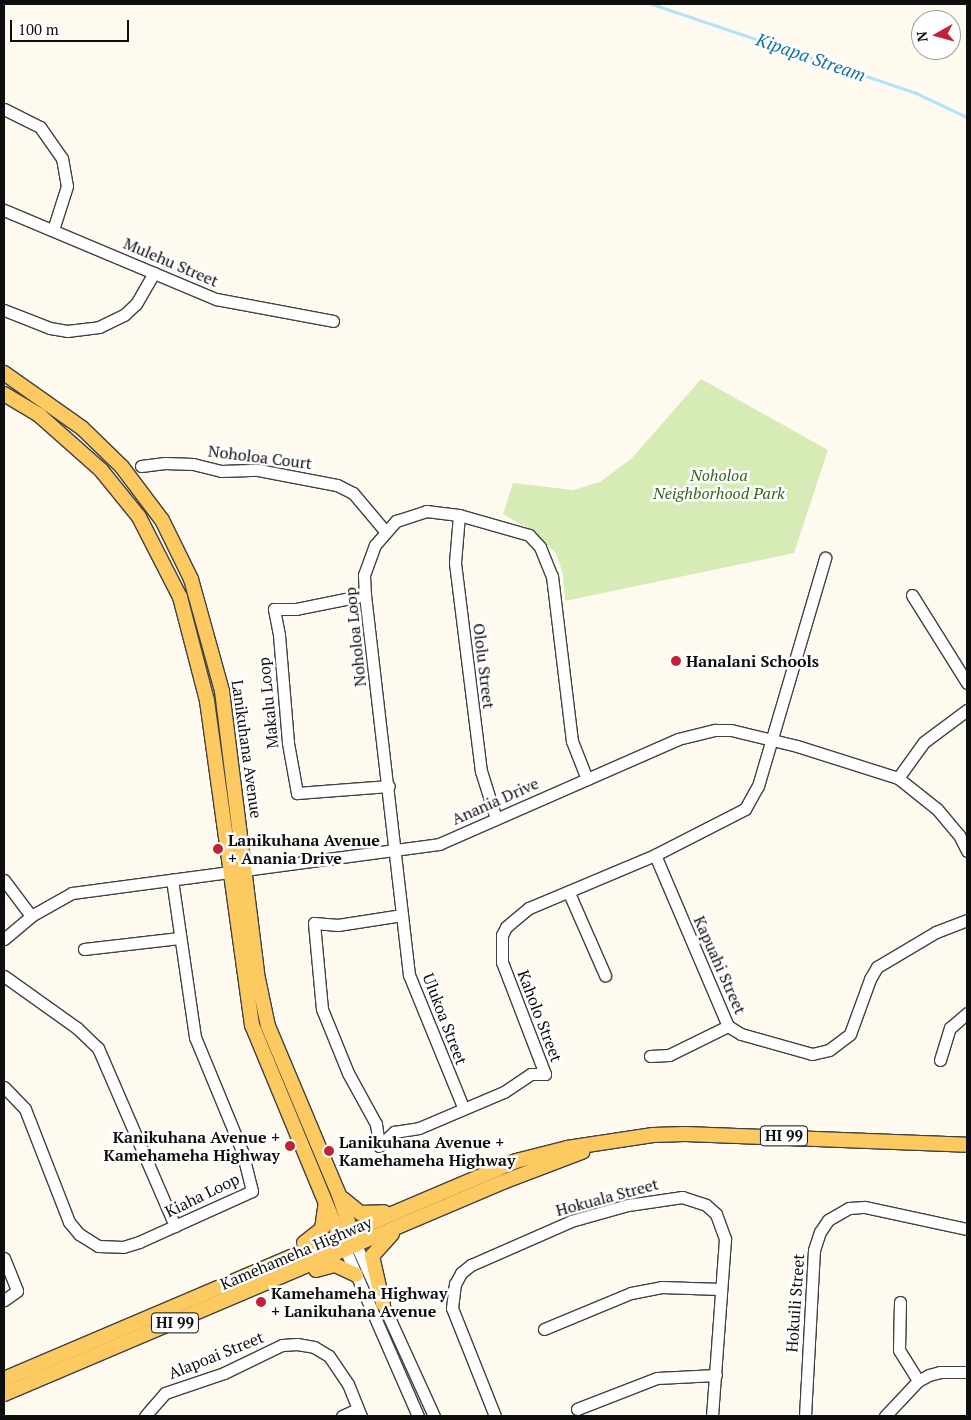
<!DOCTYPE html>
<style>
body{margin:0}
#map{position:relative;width:971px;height:1420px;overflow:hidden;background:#fffaef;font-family:"PT Serif",serif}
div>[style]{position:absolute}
.green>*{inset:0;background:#d7ebb7}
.stream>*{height:2.5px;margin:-1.25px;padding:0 1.25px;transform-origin:1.25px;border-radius:1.25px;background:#b1e4f8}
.roads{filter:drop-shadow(1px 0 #414141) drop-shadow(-1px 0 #414141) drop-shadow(0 1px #414141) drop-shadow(0 -1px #414141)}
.minor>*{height:11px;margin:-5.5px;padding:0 5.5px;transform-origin:5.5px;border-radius:5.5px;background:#fff}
.major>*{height:14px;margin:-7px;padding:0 7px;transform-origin:7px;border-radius:7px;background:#fdc961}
.dots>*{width:14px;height:14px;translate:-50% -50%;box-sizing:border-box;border:2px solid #fff;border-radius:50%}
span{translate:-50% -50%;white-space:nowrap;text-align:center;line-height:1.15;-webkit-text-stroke:5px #fff;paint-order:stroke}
.shield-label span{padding:1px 4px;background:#fff;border:1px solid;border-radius:4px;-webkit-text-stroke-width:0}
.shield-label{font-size:15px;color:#0e0e0e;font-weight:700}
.street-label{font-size:16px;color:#0e0e0e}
.park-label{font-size:16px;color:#32681c;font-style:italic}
.poi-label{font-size:16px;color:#0e0e0e;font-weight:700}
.left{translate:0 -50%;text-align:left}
.right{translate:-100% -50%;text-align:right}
.water-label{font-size:18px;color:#1272a4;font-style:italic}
.frame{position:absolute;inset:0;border:5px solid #0e0e0e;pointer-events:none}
.north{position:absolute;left:911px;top:10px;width:50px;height:50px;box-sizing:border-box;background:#fff;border:1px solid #9f9f9f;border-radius:50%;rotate:263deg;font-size:14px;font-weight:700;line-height:20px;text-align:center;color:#0e0e0e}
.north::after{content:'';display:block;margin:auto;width:18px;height:22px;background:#c32137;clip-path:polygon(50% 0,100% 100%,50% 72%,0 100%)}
.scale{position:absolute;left:10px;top:20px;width:119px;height:22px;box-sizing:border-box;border:2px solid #0e0e0e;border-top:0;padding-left:6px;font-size:15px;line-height:18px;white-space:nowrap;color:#0e0e0e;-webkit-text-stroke:4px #fff;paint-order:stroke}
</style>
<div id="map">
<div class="green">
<i style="clip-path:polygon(701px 379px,828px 450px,794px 553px,565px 601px,563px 574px,556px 553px,528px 528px,503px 514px,513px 483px,573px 490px,600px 482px,632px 458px)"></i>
</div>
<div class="stream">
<i style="left:652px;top:4px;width:279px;rotate:18.6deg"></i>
<i style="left:916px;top:93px;width:56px;rotate:25.2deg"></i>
</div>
<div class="roads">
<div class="minor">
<i style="left:4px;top:109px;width:40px;rotate:26.6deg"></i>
<i style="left:40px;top:127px;width:38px;rotate:55deg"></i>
<i style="left:62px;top:158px;width:28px;rotate:80deg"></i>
<i style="left:67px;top:186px;width:46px;rotate:107.7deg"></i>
<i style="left:4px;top:210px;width:230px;rotate:22.8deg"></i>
<i style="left:216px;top:299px;width:119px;rotate:10.6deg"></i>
<i style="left:4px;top:310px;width:49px;rotate:21.4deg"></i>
<i style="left:50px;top:328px;width:17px;rotate:10deg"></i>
<i style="left:67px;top:331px;width:32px;rotate:-7deg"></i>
<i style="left:99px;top:327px;width:28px;rotate:-26deg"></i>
<i style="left:124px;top:315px;width:16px;rotate:-43deg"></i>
<i style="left:136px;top:304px;width:36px;rotate:-60deg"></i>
<i style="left:141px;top:466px;width:24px;rotate:-7deg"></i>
<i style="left:165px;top:463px;width:28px;rotate:2deg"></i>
<i style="left:193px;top:464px;width:29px;rotate:14deg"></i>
<i style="left:221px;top:471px;width:37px;rotate:-2deg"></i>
<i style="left:258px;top:470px;width:80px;rotate:10.8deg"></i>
<i style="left:337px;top:485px;width:18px;rotate:27deg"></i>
<i style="left:353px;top:493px;width:50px;rotate:49.9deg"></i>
<i style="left:459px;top:515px;width:48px;rotate:94.8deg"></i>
<i style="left:455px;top:563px;width:210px;rotate:82.9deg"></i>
<i style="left:481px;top:771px;width:50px;rotate:72.6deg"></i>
<i style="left:365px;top:595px;width:70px;rotate:168.5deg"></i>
<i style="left:296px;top:609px;width:22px;rotate:180deg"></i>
<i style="left:274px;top:609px;width:26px;rotate:79deg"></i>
<i style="left:279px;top:635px;width:108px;rotate:85.2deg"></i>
<i style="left:288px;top:743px;width:51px;rotate:79.8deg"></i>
<i style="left:297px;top:793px;width:92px;rotate:-4.4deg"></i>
<i style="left:912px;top:595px;width:104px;rotate:58deg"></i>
<i style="left:898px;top:778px;width:44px;rotate:-54.2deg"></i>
<i style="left:924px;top:742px;width:54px;rotate:-36.7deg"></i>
<i style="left:655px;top:855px;width:186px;rotate:66.9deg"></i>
<i style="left:728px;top:1026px;width:15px;rotate:32deg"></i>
<i style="left:741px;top:1034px;width:74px;rotate:15.7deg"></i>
<i style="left:812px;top:1054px;width:17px;rotate:-13deg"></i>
<i style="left:829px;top:1050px;width:26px;rotate:-37deg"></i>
<i style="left:850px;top:1034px;width:59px;rotate:-70deg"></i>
<i style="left:870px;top:979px;width:14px;rotate:-60deg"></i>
<i style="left:877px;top:967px;width:69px;rotate:-30.7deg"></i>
<i style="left:936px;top:932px;width:33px;rotate:-21deg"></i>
<i style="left:4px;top:880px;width:45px;rotate:53.1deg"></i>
<i style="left:569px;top:893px;width:90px;rotate:66.3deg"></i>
<i style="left:402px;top:915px;width:65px;rotate:171.1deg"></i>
<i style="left:338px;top:925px;width:24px;rotate:-175deg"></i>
<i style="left:314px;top:923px;width:86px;rotate:84.7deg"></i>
<i style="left:322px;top:1009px;width:69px;rotate:67.9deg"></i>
<i style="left:348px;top:1073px;width:58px;rotate:61.2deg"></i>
<i style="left:376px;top:1124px;width:22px;rotate:82deg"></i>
<i style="left:379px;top:1146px;width:21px;rotate:-43deg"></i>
<i style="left:394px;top:1132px;width:25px;rotate:-9deg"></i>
<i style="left:419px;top:1128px;width:92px;rotate:-23deg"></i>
<i style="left:504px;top:1092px;width:32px;rotate:-34deg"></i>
<i style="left:531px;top:1074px;width:14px"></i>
<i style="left:545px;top:1074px;width:120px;rotate:-111deg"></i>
<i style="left:502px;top:962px;width:27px;rotate:-90deg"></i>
<i style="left:502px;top:935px;width:9px;rotate:-63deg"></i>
<i style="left:506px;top:927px;width:30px;rotate:-40deg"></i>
<i style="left:529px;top:908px;width:137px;rotate:-22.8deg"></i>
<i style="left:655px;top:855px;width:101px;rotate:-27.1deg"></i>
<i style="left:745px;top:809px;width:26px;rotate:-61deg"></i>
<i style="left:758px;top:786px;width:238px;rotate:-73.6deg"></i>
<i style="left:4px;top:939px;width:35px;rotate:-40deg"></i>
<i style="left:31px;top:916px;width:47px;rotate:-29.3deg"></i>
<i style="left:72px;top:893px;width:370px;rotate:-7.6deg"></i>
<i style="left:439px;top:844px;width:261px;rotate:-23.7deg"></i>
<i style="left:678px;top:739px;width:38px;rotate:-14deg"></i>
<i style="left:715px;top:730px;width:16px"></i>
<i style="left:731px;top:730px;width:68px;rotate:13.6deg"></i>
<i style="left:797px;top:746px;width:106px;rotate:17.6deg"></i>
<i style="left:898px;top:778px;width:50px;rotate:38.5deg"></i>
<i style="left:937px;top:809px;width:34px;rotate:50deg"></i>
<i style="left:959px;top:835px;width:18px;rotate:63deg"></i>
<i style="left:84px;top:949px;width:96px;rotate:-6.6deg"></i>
<i style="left:4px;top:976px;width:90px;rotate:35.5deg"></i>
<i style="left:77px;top:1028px;width:29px;rotate:44deg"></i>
<i style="left:98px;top:1048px;width:194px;rotate:66.6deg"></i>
<i style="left:650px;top:1056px;width:19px;rotate:-3deg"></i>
<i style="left:669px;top:1055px;width:66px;rotate:-26.2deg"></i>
<i style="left:940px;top:1060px;width:34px;rotate:-73deg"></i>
<i style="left:950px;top:1028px;width:23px;rotate:-41deg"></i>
<i style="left:4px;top:1087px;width:30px;rotate:46deg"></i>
<i style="left:25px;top:1109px;width:121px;rotate:68.7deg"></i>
<i style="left:69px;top:1222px;width:16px;rotate:50deg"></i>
<i style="left:79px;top:1234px;width:22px;rotate:32deg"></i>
<i style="left:98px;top:1246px;width:25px;rotate:2deg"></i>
<i style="left:123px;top:1247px;width:17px;rotate:-17deg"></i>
<i style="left:139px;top:1242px;width:124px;rotate:-24.3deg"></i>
<i style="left:252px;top:1191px;width:41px;rotate:-104deg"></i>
<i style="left:242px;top:1151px;width:123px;rotate:-112.4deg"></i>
<i style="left:195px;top:1037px;width:159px;rotate:-98.3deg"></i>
<i style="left:463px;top:1107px;width:143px;rotate:-112.2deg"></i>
<i style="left:409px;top:975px;width:383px;rotate:-96.6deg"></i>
<i style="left:365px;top:595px;width:20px;rotate:-93deg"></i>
<i style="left:364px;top:575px;width:32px;rotate:-70deg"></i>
<i style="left:375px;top:545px;width:32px;rotate:-49deg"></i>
<i style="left:396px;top:521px;width:32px;rotate:-18deg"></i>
<i style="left:426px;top:511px;width:33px;rotate:7deg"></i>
<i style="left:459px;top:515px;width:73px;rotate:15.9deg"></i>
<i style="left:529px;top:535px;width:16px;rotate:47deg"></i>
<i style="left:540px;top:547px;width:31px;rotate:68deg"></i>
<i style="left:552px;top:576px;width:166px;rotate:83.1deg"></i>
<i style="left:572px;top:741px;width:41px;rotate:68.5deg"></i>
<i style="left:356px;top:1245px;width:188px;rotate:65.5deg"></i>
<i style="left:345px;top:1249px;width:182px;rotate:66.4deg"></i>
<i style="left:4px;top:1258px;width:35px;rotate:68deg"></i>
<i style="left:17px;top:1291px;width:16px;rotate:145deg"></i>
<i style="left:900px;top:1302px;width:48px;rotate:91.2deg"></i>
<i style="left:899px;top:1350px;width:36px;rotate:58deg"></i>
<i style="left:544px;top:1329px;width:94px;rotate:-22.5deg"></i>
<i style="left:631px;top:1293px;width:31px;rotate:-11deg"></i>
<i style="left:661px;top:1287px;width:59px;rotate:1.9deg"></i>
<i style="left:577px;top:1409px;width:86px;rotate:-21.2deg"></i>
<i style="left:657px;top:1378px;width:59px;rotate:-2.9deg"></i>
<i style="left:145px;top:1416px;width:30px;rotate:-49deg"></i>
<i style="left:165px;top:1393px;width:62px;rotate:-18.7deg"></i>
<i style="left:224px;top:1373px;width:64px;rotate:-25.8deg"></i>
<i style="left:282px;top:1345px;width:15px;rotate:-4deg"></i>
<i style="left:297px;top:1344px;width:17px;rotate:10deg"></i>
<i style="left:314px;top:1347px;width:17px;rotate:31deg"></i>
<i style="left:329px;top:1356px;width:34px;rotate:56deg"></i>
<i style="left:348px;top:1384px;width:35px;rotate:68deg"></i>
<i style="left:342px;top:1416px;width:17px;rotate:-24deg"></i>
<i style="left:495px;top:1416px;width:116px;rotate:-111.7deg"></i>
<i style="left:452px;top:1308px;width:24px;rotate:-83deg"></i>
<i style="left:455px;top:1284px;width:13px;rotate:-61deg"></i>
<i style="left:461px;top:1273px;width:13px;rotate:-39deg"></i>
<i style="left:471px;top:1265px;width:109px;rotate:-23.7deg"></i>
<i style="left:571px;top:1221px;width:59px;rotate:-15.7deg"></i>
<i style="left:628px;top:1205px;width:55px;rotate:-8.4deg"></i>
<i style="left:682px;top:1197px;width:25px;rotate:18deg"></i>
<i style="left:706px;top:1205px;width:13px;rotate:42deg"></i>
<i style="left:716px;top:1214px;width:27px;rotate:70deg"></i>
<i style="left:725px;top:1239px;width:177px;rotate:94.2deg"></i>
<i style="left:805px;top:1416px;width:166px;rotate:-86.9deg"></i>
<i style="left:814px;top:1250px;width:19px;rotate:-72deg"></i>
<i style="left:820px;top:1232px;width:14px;rotate:-56deg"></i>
<i style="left:828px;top:1220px;width:24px;rotate:-30deg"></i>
<i style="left:849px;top:1208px;width:16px;rotate:-4deg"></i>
<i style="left:865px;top:1207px;width:104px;rotate:12.2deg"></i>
<i style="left:885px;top:1416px;width:48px;rotate:-46.7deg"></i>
<i style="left:918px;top:1381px;width:13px;rotate:-29deg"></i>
<i style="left:929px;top:1375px;width:11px;rotate:-15deg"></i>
<i style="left:940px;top:1372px;width:27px"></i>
</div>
<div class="major">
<i style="left:4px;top:373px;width:95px;rotate:35.2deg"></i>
<i style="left:82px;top:428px;width:56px;rotate:44.3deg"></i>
<i style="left:122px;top:467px;width:66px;rotate:53deg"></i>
<i style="left:162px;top:520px;width:66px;rotate:63.8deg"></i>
<i style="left:191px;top:579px;width:116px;rotate:74.5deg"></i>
<i style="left:222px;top:691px;width:285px;rotate:82.9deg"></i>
<i style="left:257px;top:974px;width:53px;rotate:78.1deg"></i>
<i style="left:268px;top:1026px;width:183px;rotate:67.2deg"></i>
<i style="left:339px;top:1195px;width:53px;rotate:71.2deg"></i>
<i style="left:4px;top:394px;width:41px;rotate:31deg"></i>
<i style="left:39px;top:415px;width:83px;rotate:41.6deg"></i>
<i style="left:101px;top:470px;width:60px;rotate:51deg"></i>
<i style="left:139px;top:517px;width:90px;rotate:62.9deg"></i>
<i style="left:180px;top:597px;width:107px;rotate:75.4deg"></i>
<i style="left:207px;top:701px;width:327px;rotate:82.1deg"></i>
<i style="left:252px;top:1025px;width:243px;rotate:67.5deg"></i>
<i style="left:343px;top:1199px;width:22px;rotate:39deg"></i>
<i style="left:360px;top:1213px;width:24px;rotate:-2deg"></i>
<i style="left:304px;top:1243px;width:23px;rotate:-38deg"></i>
<i style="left:322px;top:1229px;width:22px;rotate:-82deg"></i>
<i style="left:316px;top:1270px;width:20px;rotate:-15deg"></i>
<i style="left:335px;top:1265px;width:23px;rotate:25deg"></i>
<i style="left:383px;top:1304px;width:49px;rotate:-102.9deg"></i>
<i style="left:372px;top:1256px;width:30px;rotate:-48deg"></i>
<i style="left:4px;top:1379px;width:556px;rotate:-23.06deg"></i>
<i style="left:516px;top:1161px;width:53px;rotate:-14.3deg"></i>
<i style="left:567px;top:1148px;width:87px;rotate:-8.6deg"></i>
<i style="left:653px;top:1135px;width:32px;rotate:-2deg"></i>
<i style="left:685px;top:1134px;width:282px;rotate:2.2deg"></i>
<i style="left:4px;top:1394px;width:542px;rotate:-23.02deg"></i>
<i style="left:503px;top:1182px;width:85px;rotate:-20.8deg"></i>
</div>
</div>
<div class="dots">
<i style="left:676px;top:661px;background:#c32137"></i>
<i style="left:218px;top:849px;background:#c32137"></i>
<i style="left:290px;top:1146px;background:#c32137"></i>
<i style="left:329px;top:1151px;background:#c32137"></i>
<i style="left:261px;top:1302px;background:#c32137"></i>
</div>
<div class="shield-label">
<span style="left:784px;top:1136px">HI 99</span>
<span style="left:175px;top:1323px">HI 99</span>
</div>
<div class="street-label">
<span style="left:171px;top:262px;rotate:23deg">Mulehu Street</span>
<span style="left:260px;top:457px;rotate:7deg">Noholoa Court</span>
<span style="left:355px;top:637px;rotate:-96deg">Noholoa Loop</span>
<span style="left:484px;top:666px;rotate:83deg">Ololu Street</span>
<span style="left:268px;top:703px;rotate:-96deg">Makalu Loop</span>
<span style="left:247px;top:749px;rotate:82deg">Lanikuhana Avenue</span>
<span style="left:495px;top:801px;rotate:-24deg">Anania Drive</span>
<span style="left:720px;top:965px;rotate:66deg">Kapuahi Street</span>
<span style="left:540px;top:1016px;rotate:69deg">Kaholo Street</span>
<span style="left:445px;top:1019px;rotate:69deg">Ulukoa Street</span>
<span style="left:202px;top:1195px;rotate:-26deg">Kiaha Loop</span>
<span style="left:607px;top:1197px;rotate:-15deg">Hokuala Street</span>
<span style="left:296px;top:1253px;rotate:-23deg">Kamehameha Highway</span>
<span style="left:795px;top:1303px;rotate:-86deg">Hokuili Street</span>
<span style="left:216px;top:1355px;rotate:-22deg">Alapoai Street</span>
</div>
<div class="park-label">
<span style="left:719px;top:484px">Noholoa<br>Neighborhood Park</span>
</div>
<div class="poi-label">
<span class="left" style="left:686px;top:661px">Hanalani Schools</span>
<span class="left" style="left:228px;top:849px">Lanikuhana Avenue<br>+ Anania Drive</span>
<span class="right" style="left:280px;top:1146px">Kanikuhana Avenue +<br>Kamehameha Highway</span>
<span class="left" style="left:339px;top:1151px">Lanikuhana Avenue +<br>Kamehameha Highway</span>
<span class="left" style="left:271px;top:1302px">Kamehameha Highway<br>+ Lanikuhana Avenue</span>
</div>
<div class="water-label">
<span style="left:811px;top:57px;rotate:19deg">Kipapa Stream</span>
</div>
<div class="frame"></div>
<div class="north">N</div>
<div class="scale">100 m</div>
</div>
